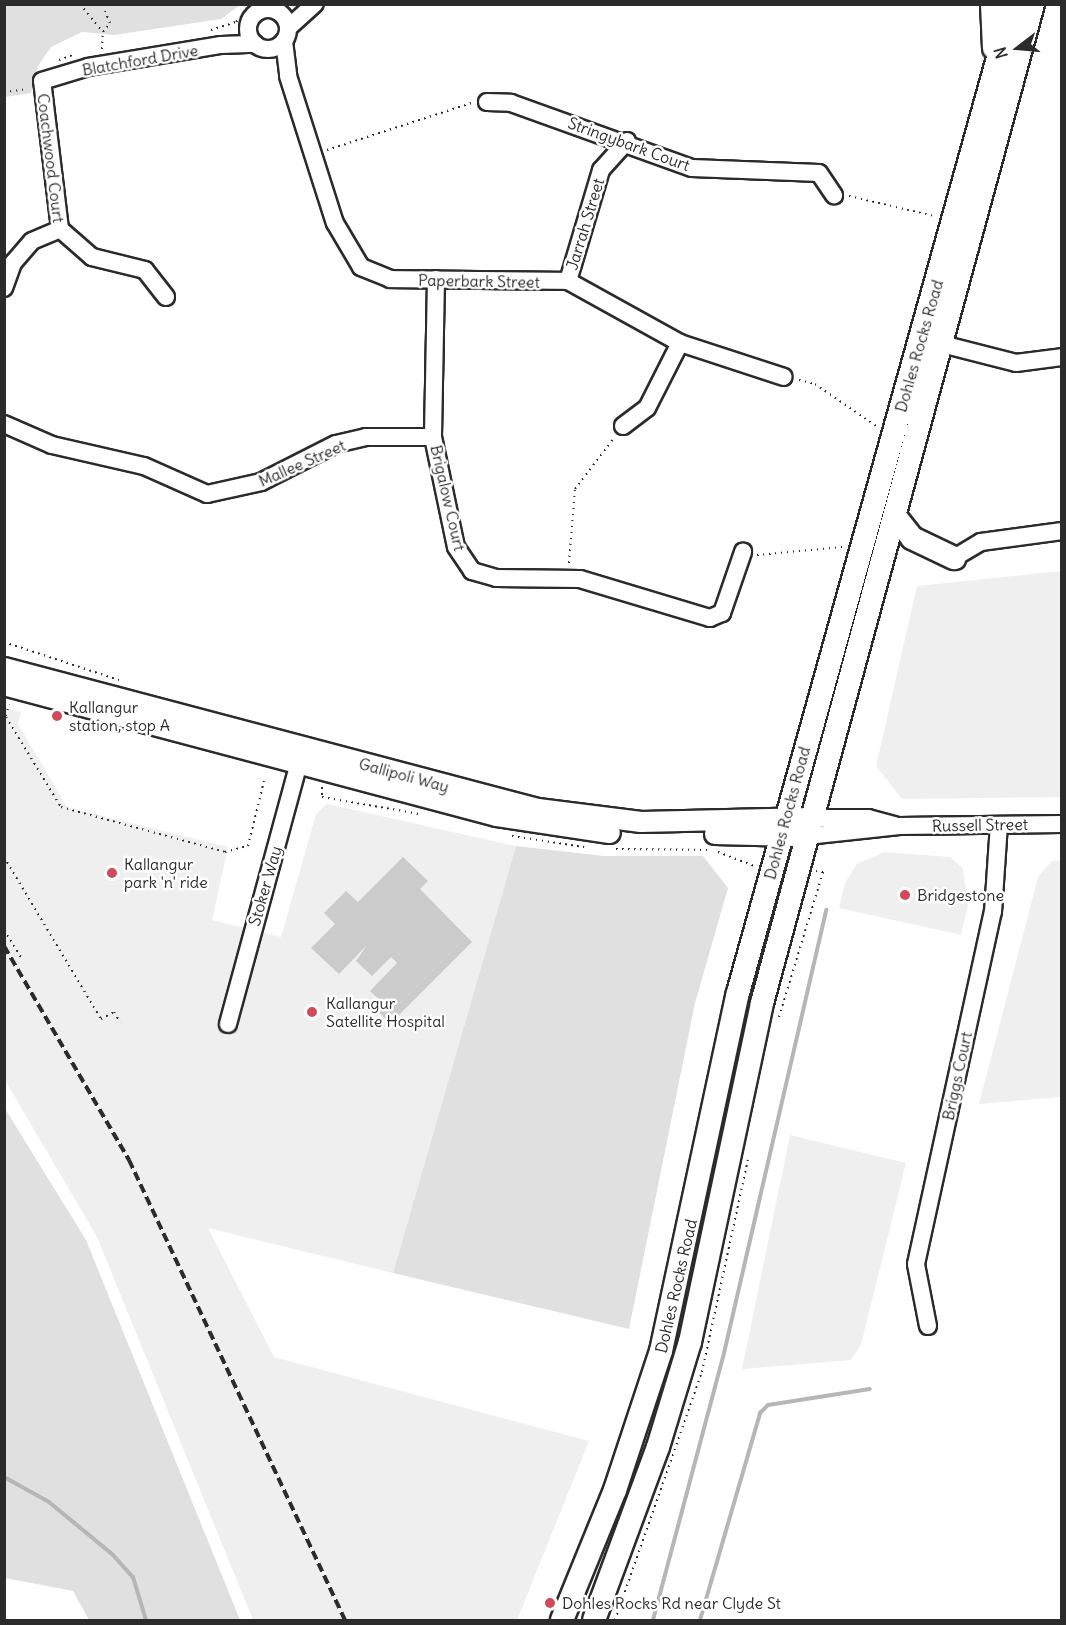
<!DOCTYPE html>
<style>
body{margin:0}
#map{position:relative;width:1066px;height:1625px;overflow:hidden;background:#fff;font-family:Delius,sans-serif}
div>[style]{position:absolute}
.built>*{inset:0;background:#efefef}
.green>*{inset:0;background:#e0e0e0}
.stream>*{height:4px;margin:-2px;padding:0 2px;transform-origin:2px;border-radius:2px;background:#b6b6b6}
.building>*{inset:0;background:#cbcbcb}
.path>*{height:2px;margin-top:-1px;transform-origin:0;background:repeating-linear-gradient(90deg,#2b2b2b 0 1.5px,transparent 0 6px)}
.roads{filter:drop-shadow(2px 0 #2b2b2b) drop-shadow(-2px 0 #2b2b2b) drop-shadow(0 2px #2b2b2b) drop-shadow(0 -2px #2b2b2b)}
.minor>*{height:16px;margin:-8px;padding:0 8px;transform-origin:8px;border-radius:8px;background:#fff}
.minor>.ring{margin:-8px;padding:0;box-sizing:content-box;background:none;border:16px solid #fff;border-radius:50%}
.tertiary>*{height:20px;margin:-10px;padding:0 10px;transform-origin:10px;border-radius:10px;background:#fff}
.secondary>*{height:22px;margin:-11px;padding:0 11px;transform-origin:11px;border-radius:11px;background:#fff}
.rail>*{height:4px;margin-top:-2px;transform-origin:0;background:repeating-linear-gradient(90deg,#2b2b2b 0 9px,transparent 0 13.5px)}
.dots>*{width:16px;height:16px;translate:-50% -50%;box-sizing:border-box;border:3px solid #fff;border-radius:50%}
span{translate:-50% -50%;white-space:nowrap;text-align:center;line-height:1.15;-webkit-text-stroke:5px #fff;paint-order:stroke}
.street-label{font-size:16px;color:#2b2b2b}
.poi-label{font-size:16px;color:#2b2b2b}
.left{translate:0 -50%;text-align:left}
.frame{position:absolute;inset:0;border:6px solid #2b2b2b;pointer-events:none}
.north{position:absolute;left:988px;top:18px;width:60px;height:60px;-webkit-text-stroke:4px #fff;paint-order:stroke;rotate:254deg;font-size:16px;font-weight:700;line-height:24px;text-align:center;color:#2b2b2b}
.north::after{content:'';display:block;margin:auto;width:21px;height:27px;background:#2b2b2b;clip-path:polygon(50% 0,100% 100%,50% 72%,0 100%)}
</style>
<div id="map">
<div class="built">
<i style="clip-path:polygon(1061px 571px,1061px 797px,902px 799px,876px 766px,917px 586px)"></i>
<i style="clip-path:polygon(4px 708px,21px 712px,18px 724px,67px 807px,228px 847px,212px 920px,281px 937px,316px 814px,327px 804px,516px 846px,393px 1273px,208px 1228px,274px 1357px,589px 1441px,517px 1620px,253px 1620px,97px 1237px,5px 1080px)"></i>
<i style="clip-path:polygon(884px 852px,950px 857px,963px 869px,968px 905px,961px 935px,839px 908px,845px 883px,857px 864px)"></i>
<i style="clip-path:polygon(1052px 861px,1062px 861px,1061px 1097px,979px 1104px,1038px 877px)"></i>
<i style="clip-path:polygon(790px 1135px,906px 1163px,861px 1345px,851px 1360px,742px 1369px)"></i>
</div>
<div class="green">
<i style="clip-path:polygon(4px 5px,240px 5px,221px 19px,114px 35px,82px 32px,51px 47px,38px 66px,31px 93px,5px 97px)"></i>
<i style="clip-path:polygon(516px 846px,604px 856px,703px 856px,728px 888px,695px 1003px,629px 1329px,393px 1273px)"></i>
<i style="clip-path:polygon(4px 1107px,86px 1240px,240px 1620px,89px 1620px,73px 1591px,5px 1578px)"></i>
</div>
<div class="stream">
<i style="left:4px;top:1477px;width:51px;rotate:29.1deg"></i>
<i style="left:49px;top:1502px;width:83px;rotate:39.6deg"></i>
<i style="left:113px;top:1555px;width:30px;rotate:48deg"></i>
<i style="left:133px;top:1577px;width:45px;rotate:73.2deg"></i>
<i style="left:653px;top:1620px;width:276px;rotate:-75.1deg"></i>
<i style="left:724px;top:1353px;width:455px;rotate:-77deg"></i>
<i style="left:700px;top:1620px;width:216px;rotate:-73.8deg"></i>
<i style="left:760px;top:1413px;width:11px;rotate:-45deg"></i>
<i style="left:768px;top:1405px;width:103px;rotate:-8.9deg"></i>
</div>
<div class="building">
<i style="clip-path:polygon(403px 857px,428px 881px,420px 889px,472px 942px,390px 1024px,378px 1011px,385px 1005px,370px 991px,397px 963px,391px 957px,372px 976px,356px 961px,367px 945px,339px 974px,311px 948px,335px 924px,324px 913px,346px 891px,358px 902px)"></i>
</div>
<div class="path">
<i style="left:80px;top:4px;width:36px;rotate:51deg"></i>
<i style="left:103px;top:32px;width:11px;rotate:-52deg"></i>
<i style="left:110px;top:23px;width:13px;rotate:-113deg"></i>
<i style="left:211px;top:30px;width:26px;rotate:-18deg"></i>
<i style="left:236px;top:22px;width:25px;rotate:-47deg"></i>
<i style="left:102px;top:49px;width:17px;rotate:-87deg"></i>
<i style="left:59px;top:60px;width:15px;rotate:-20deg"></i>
<i style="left:4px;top:92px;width:24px;rotate:-7deg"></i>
<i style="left:327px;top:150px;width:152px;rotate:-18deg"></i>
<i style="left:849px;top:196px;width:87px;rotate:13.2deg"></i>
<i style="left:799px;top:380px;width:16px;rotate:14deg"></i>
<i style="left:815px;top:384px;width:74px;rotate:34.5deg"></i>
<i style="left:757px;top:555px;width:86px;rotate:-5.3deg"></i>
<i style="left:569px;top:563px;width:74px;rotate:-85.4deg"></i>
<i style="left:575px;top:489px;width:64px;rotate:-52.6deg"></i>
<i style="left:4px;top:642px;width:121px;rotate:18.3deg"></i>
<i style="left:6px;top:716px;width:12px;rotate:-76deg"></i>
<i style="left:6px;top:717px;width:105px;rotate:58.6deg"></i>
<i style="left:61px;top:807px;width:170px;rotate:15.3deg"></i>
<i style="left:225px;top:852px;width:24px;rotate:-15deg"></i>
<i style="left:248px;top:846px;width:67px;rotate:-76.2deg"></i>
<i style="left:322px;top:787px;width:10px;rotate:90deg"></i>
<i style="left:322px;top:797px;width:98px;rotate:9.9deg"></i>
<i style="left:512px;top:836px;width:73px;rotate:8.7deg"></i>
<i style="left:616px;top:849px;width:94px;rotate:0.6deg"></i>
<i style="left:718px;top:852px;width:39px;rotate:21deg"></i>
<i style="left:4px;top:857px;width:189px;rotate:59.1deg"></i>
<i style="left:101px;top:1019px;width:15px;rotate:-28deg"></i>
<i style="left:114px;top:1012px;width:12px;rotate:59deg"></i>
<i style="left:4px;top:930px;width:32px;rotate:58deg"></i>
<i style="left:779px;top:1017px;width:152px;rotate:-73.1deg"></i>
<i style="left:823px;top:872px;width:7px;rotate:-172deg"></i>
<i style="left:615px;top:1620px;width:263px;rotate:-70.7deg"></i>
<i style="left:702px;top:1372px;width:217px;rotate:-77.8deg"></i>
</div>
<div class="roads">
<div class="minor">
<i class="ring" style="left:248px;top:9px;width:24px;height:24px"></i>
<i style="left:288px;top:28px;width:36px;rotate:-42deg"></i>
<i style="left:284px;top:41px;width:35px;rotate:83deg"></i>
<i style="left:288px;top:76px;width:154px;rotate:72.3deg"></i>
<i style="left:335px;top:223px;width:51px;rotate:59.4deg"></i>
<i style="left:361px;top:267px;width:31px;rotate:22deg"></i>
<i style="left:390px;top:279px;width:178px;rotate:0.6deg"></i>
<i style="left:568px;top:281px;width:128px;rotate:29deg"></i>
<i style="left:680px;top:343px;width:109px;rotate:18.1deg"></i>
<i style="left:487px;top:102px;width:24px;rotate:2deg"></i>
<i style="left:511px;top:103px;width:192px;rotate:19.8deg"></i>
<i style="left:692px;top:168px;width:127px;rotate:2.3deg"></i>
<i style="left:819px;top:173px;width:27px;rotate:56deg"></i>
<i style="left:436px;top:279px;width:158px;rotate:91.1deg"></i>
<i style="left:433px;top:437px;width:112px;rotate:78.2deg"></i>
<i style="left:456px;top:547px;width:29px;rotate:56deg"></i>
<i style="left:472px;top:571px;width:25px;rotate:16deg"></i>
<i style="left:496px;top:578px;width:84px;rotate:0.7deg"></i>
<i style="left:580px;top:579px;width:136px;rotate:16.7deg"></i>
<i style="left:710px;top:618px;width:13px;rotate:-23deg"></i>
<i style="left:722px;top:613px;width:65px;rotate:-71deg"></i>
<i style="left:568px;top:281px;width:116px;rotate:-73.4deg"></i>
<i style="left:601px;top:170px;width:39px;rotate:-48deg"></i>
<i style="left:4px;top:288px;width:27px;rotate:-70deg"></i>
<i style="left:13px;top:263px;width:29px;rotate:-49deg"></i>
<i style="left:32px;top:241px;width:30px;rotate:-23deg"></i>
<i style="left:166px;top:297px;width:34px;rotate:-128deg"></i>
<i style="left:145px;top:270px;width:55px;rotate:-166.2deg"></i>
<i style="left:92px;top:257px;width:43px;rotate:-138.8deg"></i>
<i style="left:60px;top:229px;width:149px;rotate:-96.9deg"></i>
<i style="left:42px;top:81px;width:48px;rotate:-16.9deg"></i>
<i style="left:88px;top:67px;width:135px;rotate:-9.4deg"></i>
<i style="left:221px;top:45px;width:34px;rotate:-2deg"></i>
<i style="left:930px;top:341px;width:89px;rotate:14.3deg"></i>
<i style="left:1016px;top:363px;width:46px;rotate:-7.4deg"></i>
<i style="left:4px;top:424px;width:52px;rotate:23.6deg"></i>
<i style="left:52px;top:445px;width:94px;rotate:12.9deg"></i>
<i style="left:144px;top:466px;width:69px;rotate:24deg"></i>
<i style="left:207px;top:494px;width:55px;rotate:-12.5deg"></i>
<i style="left:261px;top:482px;width:84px;rotate:-26.9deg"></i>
<i style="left:336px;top:444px;width:31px;rotate:-13deg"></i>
<i style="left:366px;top:437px;width:67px"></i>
<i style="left:623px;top:426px;width:30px;rotate:-37deg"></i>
<i style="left:647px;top:408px;width:73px;rotate:-63.1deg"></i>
<i style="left:954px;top:558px;width:31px;rotate:-31deg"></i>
<i style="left:981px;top:542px;width:82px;rotate:-7.7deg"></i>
<i style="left:812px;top:818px;width:56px"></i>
<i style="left:868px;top:818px;width:28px;rotate:15deg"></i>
<i style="left:807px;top:836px;width:93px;rotate:-6.2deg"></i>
<i style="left:899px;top:826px;width:163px;rotate:-0.7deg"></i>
<i style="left:228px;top:1024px;width:282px;rotate:-74.8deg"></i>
<i style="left:928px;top:1326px;width:63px;rotate:-101deg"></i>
<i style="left:916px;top:1264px;width:360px;rotate:-77.7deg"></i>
<i style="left:993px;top:912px;width:87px;rotate:-86.1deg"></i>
</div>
<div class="tertiary">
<i style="left:4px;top:668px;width:552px;rotate:14.79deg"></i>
<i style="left:538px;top:809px;width:104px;rotate:7.2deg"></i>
<i style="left:641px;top:822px;width:171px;rotate:-1.3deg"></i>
<i style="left:4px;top:685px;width:510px;rotate:14.88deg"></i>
<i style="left:497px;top:816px;width:114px;rotate:8.6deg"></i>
<i style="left:715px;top:834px;width:81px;rotate:1.4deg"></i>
</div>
<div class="secondary">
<i style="left:992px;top:4px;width:44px;rotate:87.4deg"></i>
<i style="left:895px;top:516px;width:28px;rotate:52deg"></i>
<i style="left:912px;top:538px;width:47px;rotate:25.5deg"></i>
<i style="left:562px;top:1620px;width:140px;rotate:-67.8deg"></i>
<i style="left:615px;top:1490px;width:146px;rotate:-71.7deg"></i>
<i style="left:661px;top:1351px;width:366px;rotate:-77.9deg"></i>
<i style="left:738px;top:993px;width:1027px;rotate:-74.46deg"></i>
<i style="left:594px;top:1620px;width:184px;rotate:-69.7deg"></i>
<i style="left:658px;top:1447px;width:110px;rotate:-73.1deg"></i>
<i style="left:690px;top:1342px;width:347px;rotate:-78deg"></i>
<i style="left:762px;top:1003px;width:1035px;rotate:-74.82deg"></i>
</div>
</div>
<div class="rail">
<i style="left:4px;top:946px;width:248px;rotate:59.7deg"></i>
<i style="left:129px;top:1160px;width:508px;rotate:64.85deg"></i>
</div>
<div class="dots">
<i style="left:57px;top:716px;background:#d1495b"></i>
<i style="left:112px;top:873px;background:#d1495b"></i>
<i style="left:905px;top:895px;background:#d1495b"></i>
<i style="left:312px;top:1012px;background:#d1495b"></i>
<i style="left:550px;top:1603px;background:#d1495b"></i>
</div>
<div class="street-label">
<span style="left:140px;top:60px;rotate:-10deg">Blatchford Drive</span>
<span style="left:629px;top:144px;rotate:20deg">Stringybark Court</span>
<span style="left:51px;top:158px;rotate:83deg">Coachwood Court</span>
<span style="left:585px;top:224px;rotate:-73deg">Jarrah Street</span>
<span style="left:479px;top:281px;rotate:1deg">Paperbark Street</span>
<span style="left:919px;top:346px;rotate:-74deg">Dohles Rocks Road</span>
<span style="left:302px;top:463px;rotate:-24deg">Mallee Street</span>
<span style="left:448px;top:498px;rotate:77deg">Brigalow Court</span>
<span style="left:404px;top:775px;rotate:15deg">Gallipoli Way</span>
<span style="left:787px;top:813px;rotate:-75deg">Dohles Rocks Road</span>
<span style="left:980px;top:825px;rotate:-1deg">Russell Street</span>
<span style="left:265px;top:886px;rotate:-74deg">Stoker Way</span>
<span style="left:957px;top:1076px;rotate:-78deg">Briggs Court</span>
<span style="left:676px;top:1286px;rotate:-77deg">Dohles Rocks Road</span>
</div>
<div class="poi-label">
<span class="left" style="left:69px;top:716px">Kallangur<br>station, stop A</span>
<span class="left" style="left:124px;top:873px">Kallangur<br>park 'n' ride</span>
<span class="left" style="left:917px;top:895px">Bridgestone</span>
<span class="left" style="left:326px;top:1012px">Kallangur<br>Satellite Hospital</span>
<span class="left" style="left:562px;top:1603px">Dohles Rocks Rd near Clyde St</span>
</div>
<div class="frame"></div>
<div class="north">N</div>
</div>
